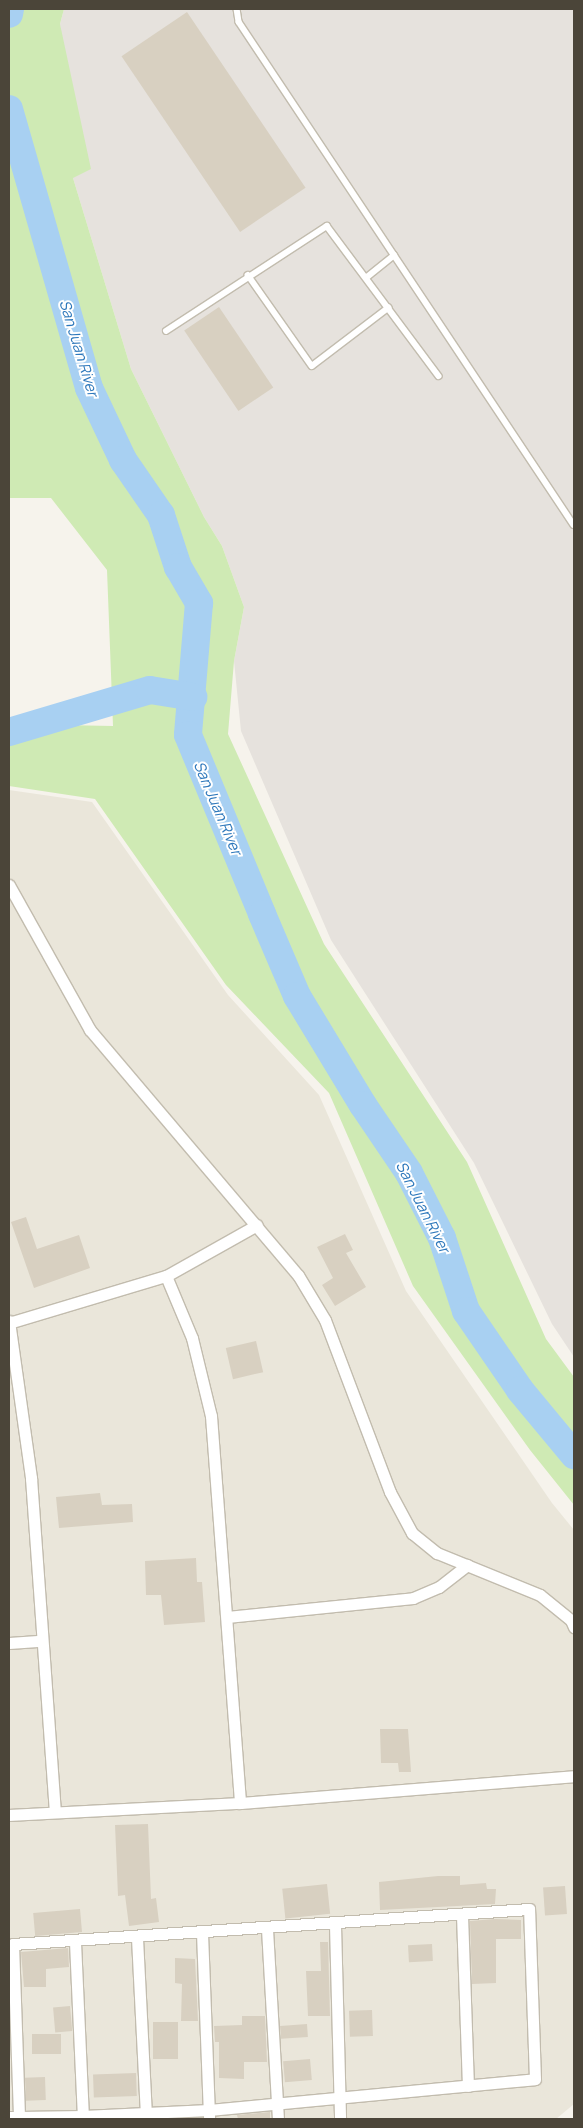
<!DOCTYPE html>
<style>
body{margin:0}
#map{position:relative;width:583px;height:2128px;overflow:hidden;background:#f6f3ec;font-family:Manrope,sans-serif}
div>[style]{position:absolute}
.residential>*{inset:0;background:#eae6da}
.industrial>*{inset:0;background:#e6e2dd}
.green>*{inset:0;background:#cfeab4}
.river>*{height:28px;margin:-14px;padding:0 14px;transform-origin:14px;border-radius:14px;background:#a8d0f2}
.building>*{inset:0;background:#d8d0c1;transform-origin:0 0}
.roads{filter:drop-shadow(1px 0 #c2bcae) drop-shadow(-1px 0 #c2bcae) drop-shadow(0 1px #c2bcae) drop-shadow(0 -1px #c2bcae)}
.lane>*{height:5.5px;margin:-2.75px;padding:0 2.75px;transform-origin:2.75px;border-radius:2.75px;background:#fff}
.street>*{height:11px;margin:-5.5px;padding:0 5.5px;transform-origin:5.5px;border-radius:5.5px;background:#fff}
span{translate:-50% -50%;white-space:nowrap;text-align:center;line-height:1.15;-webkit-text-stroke:4px #fff;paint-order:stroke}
.water-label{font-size:15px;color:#2e78bb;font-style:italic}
.frame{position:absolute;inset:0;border:10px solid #4b4539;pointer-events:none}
</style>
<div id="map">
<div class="residential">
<i style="clip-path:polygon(9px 790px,92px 802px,228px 995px,319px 1095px,406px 1291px,552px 1503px,574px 1530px,574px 2104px,556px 2119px,9px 2119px)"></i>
</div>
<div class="industrial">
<i style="clip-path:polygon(64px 9px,574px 9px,574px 1357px,552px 1324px,474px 1163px,331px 940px,241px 731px,234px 661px,244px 607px,222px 546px,204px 517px,131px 369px,73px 178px,60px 24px)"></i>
</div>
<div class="green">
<i style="clip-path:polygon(9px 9px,64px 9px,60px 24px,91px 169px,73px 178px,131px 369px,204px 517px,222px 546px,244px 607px,234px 661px,228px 734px,324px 944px,467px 1162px,546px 1339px,574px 1377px,574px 1505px,530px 1450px,413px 1286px,329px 1093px,226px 985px,95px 799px,9px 786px,9px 724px,113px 726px,107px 570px,51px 498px,9px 498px)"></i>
</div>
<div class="river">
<i style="left:9px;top:14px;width:5px;rotate:-79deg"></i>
<i style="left:9px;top:109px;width:290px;rotate:74deg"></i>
<i style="left:89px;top:388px;width:80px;rotate:64.7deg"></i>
<i style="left:123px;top:460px;width:67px;rotate:55.4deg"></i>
<i style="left:161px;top:515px;width:55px;rotate:71.9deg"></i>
<i style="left:178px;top:567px;width:42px;rotate:59.7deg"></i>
<i style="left:199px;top:603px;width:132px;rotate:94.8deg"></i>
<i style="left:188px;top:735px;width:194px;rotate:67.5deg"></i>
<i style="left:262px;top:914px;width:89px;rotate:66.9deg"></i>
<i style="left:297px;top:996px;width:127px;rotate:58.8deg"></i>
<i style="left:363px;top:1105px;width:82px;rotate:55.9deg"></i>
<i style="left:409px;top:1173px;width:73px;rotate:63.1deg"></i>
<i style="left:442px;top:1238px;width:77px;rotate:71.8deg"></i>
<i style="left:466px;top:1311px;width:96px;rotate:55.6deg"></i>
<i style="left:520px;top:1390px;width:85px;rotate:50.3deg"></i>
<i style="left:9px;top:732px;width:147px;rotate:-16.6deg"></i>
<i style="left:150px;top:690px;width:44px;rotate:9.2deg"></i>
</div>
<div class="building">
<i style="left:187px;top:12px;width:212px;height:79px;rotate:56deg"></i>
<i style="left:219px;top:307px;width:97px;height:42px;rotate:56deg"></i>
<i style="clip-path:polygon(26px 1217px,37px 1249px,79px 1235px,90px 1268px,34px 1288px,11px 1222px)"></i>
<i style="clip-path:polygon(345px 1234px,353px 1250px,346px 1253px,366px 1287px,335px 1306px,322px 1285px,333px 1278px,317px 1247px)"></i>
<i style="left:256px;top:1341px;width:32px;height:31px;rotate:77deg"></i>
<i style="clip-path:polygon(100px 1493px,102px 1505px,132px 1504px,133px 1522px,59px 1528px,56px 1497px)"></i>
<i style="clip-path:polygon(196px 1558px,197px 1582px,202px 1582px,205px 1622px,164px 1625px,161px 1595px,146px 1595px,145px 1561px)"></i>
<i style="clip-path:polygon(380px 1729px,408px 1729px,411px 1772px,399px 1772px,398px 1763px,381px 1763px)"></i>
<i style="clip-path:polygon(148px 1824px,151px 1899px,156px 1898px,159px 1922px,129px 1926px,125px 1895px,118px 1896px,115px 1825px)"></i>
<i style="clip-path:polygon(438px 1876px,460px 1876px,460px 1885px,486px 1883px,487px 1889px,496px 1889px,495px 1904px,380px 1910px,379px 1882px)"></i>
<i style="left:327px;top:1884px;width:30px;height:45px;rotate:84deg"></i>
<i style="left:565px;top:1886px;width:28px;height:22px;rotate:86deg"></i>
<i style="left:80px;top:1909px;width:23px;height:47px;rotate:85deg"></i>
<i style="clip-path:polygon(495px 1919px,521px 1920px,521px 1939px,496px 1939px,496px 1983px,472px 1984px,470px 1921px)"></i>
<i style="clip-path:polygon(320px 1942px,328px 1942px,330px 2016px,308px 2016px,306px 1971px,321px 1971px)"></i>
<i style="left:432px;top:1944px;width:17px;height:24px;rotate:87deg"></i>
<i style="clip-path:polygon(68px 1948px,69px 1967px,46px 1969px,46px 1987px,24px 1987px,21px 1952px)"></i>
<i style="clip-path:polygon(175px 1958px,195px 1959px,198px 2021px,181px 2021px,182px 1984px,175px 1983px)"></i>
<i style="left:70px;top:2006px;width:25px;height:17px;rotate:85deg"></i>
<i style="left:372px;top:2010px;width:26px;height:23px;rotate:88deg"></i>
<i style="clip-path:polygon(242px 2016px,265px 2016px,267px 2062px,244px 2062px,244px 2079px,219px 2078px,219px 2042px,215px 2042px,214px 2026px,242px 2025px)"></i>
<i style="left:153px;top:2022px;width:25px;height:37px"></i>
<i style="left:307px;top:2024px;width:13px;height:27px;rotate:86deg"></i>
<i style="left:32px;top:2034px;width:29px;height:20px"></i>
<i style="left:310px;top:2059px;width:21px;height:27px;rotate:85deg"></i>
<i style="left:136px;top:2073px;width:23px;height:43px;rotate:88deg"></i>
<i style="left:45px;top:2077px;width:23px;height:20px;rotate:88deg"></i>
<i style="clip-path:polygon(270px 2112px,270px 2119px,238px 2119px,237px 2115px)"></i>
</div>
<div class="roads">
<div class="lane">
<i style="left:237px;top:9px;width:13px;rotate:81deg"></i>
<i style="left:239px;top:22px;width:604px;rotate:56.34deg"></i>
<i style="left:248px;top:275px;width:111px;rotate:54.9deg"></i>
<i style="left:312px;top:366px;width:96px;rotate:-37.3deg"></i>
<i style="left:366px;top:278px;width:36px;rotate:-39deg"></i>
<i style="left:166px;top:331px;width:192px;rotate:-33.1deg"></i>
<i style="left:327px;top:226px;width:187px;rotate:53.3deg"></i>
</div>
<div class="street">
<i style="left:9px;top:885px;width:166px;rotate:60.8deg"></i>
<i style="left:90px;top:1030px;width:321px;rotate:49.7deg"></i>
<i style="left:298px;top:1275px;width:52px;rotate:59deg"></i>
<i style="left:325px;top:1320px;width:184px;rotate:69.3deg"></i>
<i style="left:390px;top:1492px;width:47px;rotate:61.8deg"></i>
<i style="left:412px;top:1533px;width:32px;rotate:39deg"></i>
<i style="left:437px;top:1553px;width:111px;rotate:22.2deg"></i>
<i style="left:540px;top:1595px;width:40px;rotate:39deg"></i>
<i style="left:571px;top:1620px;width:8px;rotate:67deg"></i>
<i style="left:166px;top:1276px;width:67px;rotate:67.2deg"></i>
<i style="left:192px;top:1338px;width:80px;rotate:76.3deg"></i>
<i style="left:211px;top:1416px;width:388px;rotate:85.7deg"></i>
<i style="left:9px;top:1321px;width:159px;rotate:82deg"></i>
<i style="left:31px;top:1478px;width:334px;rotate:85.9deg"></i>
<i style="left:9px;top:1323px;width:164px;rotate:-16.7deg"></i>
<i style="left:166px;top:1276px;width:104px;rotate:-29.3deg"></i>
<i style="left:227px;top:1617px;width:187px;rotate:-5.8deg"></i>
<i style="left:413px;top:1598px;width:28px;rotate:-23deg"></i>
<i style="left:439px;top:1587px;width:36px;rotate:-38deg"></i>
<i style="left:9px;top:1643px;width:32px;rotate:-4deg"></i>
<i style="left:9px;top:1815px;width:231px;rotate:-3deg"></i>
<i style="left:240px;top:1803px;width:335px;rotate:-4.6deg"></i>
<i style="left:462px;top:1915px;width:171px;rotate:88deg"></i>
<i style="left:335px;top:1925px;width:194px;rotate:88.5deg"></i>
<i style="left:267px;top:1929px;width:190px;rotate:86.7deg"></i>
<i style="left:202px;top:1933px;width:186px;rotate:87.8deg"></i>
<i style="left:137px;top:1938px;width:180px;rotate:87.1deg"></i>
<i style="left:75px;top:1942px;width:177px;rotate:87.4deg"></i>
<i style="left:9px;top:2117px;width:10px"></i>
<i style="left:19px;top:2117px;width:64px;rotate:-0.9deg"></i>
<i style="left:83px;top:2116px;width:126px;rotate:-2.7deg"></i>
<i style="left:209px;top:2110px;width:327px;rotate:-5.4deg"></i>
<i style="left:535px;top:2079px;width:170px;rotate:-92deg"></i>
<i style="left:529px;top:1909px;width:517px;rotate:176.12deg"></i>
<i style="left:13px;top:1944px;width:173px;rotate:88deg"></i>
<i style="left:19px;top:2117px;width:2px;rotate:90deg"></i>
</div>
</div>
<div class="water-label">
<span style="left:79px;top:348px;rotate:73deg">San Juan River</span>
<span style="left:218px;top:808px;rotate:67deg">San Juan River</span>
<span style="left:423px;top:1207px;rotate:63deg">San Juan River</span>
</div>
<div class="frame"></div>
</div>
